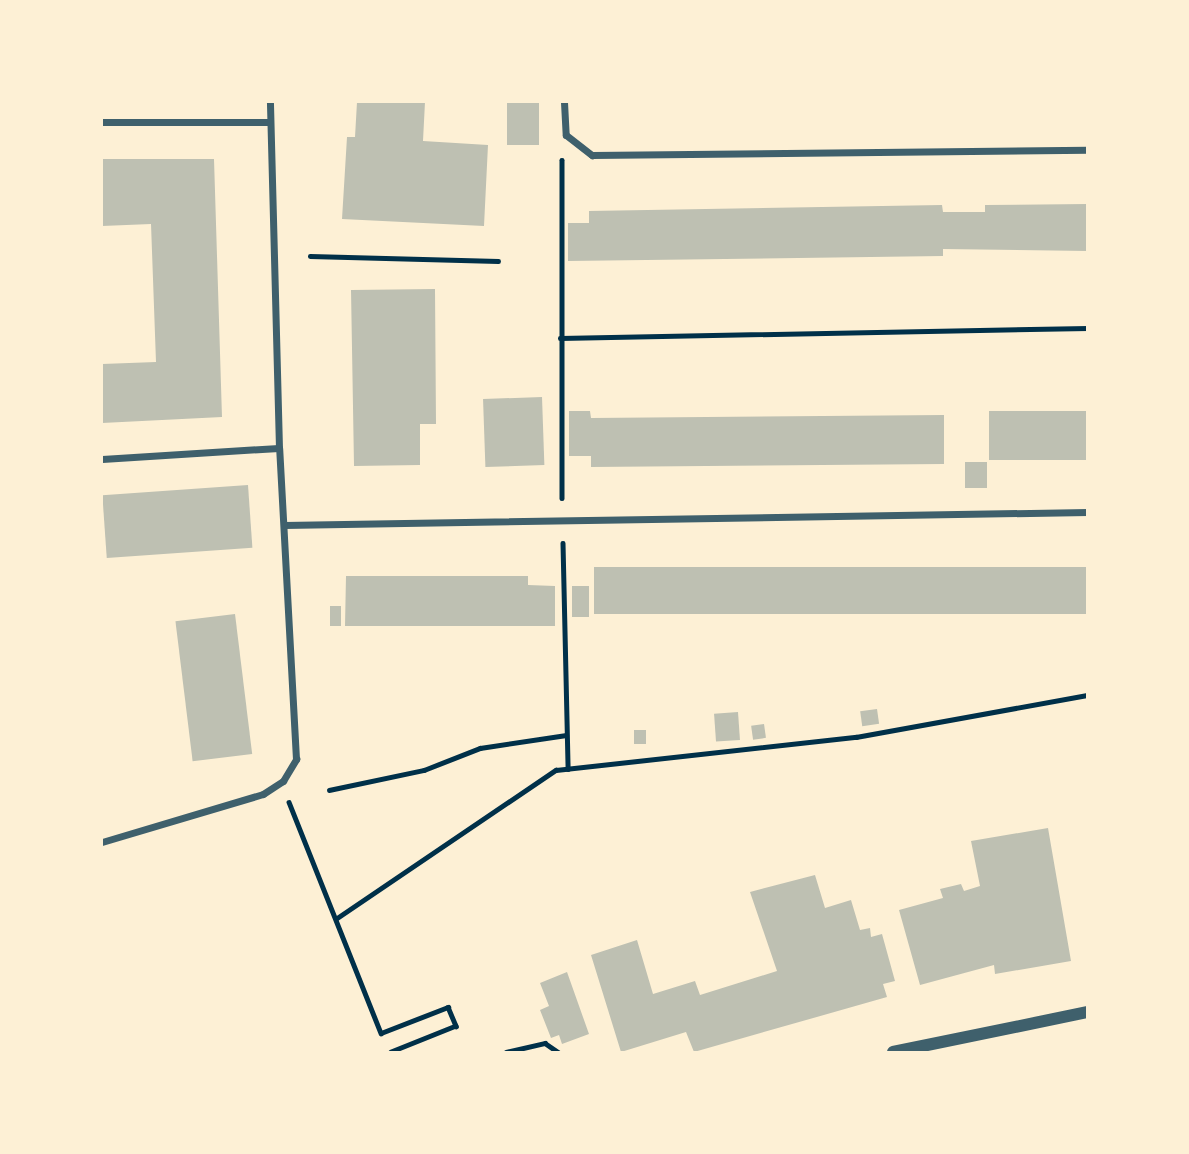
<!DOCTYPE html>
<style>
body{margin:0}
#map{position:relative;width:1189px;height:1154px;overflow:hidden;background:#fdf0d5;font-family:"Source Serif 4",serif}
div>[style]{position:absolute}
.building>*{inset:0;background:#bec0b2;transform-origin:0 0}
.path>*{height:4.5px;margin:-2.25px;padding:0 2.25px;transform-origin:2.25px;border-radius:2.25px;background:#003049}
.minor>*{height:7px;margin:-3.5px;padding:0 3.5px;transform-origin:3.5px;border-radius:3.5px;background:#3f606c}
.tertiary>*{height:12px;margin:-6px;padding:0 6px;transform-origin:6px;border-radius:6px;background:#3f606c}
span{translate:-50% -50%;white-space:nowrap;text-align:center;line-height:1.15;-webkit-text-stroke:6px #fdf0d5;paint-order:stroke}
.frame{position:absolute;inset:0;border:103px solid #fdf0d5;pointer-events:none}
</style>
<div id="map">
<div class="building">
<i style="clip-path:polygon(357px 102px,425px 102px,423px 141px,488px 145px,484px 226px,342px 219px,347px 137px,355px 137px)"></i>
<i style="left:507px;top:102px;width:32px;height:43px"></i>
<i style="clip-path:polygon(102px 159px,214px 159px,222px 417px,102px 423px,102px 364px,156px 362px,151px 224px,102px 226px)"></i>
<i style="clip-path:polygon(1088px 204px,1088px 251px,943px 249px,943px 256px,568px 261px,568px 223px,589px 223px,589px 211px,942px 205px,943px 212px,985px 212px,985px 205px)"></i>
<i style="clip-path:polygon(435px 289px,436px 424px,420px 424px,420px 465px,354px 466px,351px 290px)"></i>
<i style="left:542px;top:397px;width:68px;height:59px;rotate:88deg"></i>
<i style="clip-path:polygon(569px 411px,590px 411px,591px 418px,944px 415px,944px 464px,591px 467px,591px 456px,569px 456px)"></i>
<i style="left:1088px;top:411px;width:49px;height:99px;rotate:90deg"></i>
<i style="left:987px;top:462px;width:26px;height:22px;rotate:90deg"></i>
<i style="left:248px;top:485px;width:63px;height:146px;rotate:86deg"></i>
<i style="left:1088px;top:567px;width:47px;height:494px;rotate:90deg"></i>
<i style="clip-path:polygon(346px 576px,528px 576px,528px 585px,555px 586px,555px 626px,345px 626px)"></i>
<i style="left:572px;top:586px;width:17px;height:31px"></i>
<i style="left:330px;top:606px;width:11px;height:20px"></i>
<i style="left:235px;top:614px;width:141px;height:60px;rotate:83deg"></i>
<i style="left:877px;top:709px;width:15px;height:17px;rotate:82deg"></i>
<i style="left:738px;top:712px;width:28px;height:24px;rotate:86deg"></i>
<i style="left:764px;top:724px;width:14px;height:13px;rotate:82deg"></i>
<i style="left:634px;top:730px;width:12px;height:14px"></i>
<i style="clip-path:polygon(1048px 828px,1071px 961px,995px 974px,994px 965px,920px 985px,899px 910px,943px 898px,940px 889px,961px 884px,964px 891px,980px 886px,971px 841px)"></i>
<i style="clip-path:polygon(815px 875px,825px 908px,851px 900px,860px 930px,870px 928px,871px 937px,882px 934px,895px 981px,883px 984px,887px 997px,694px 1052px,686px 1032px,621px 1052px,591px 955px,637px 940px,653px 994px,695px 981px,700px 995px,777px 971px,750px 892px)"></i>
<i style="clip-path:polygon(567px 972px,589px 1034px,562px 1044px,559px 1035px,551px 1038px,540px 1010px,549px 1006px,540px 983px)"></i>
</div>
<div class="path">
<i style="left:562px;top:160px;width:338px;rotate:90deg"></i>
<i style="left:310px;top:256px;width:188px;rotate:1.5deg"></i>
<i style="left:560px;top:338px;width:528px;rotate:-1.09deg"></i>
<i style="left:563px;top:543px;width:226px;rotate:88.7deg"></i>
<i style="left:329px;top:790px;width:97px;rotate:-11.9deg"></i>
<i style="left:424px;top:770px;width:60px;rotate:-21.4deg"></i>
<i style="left:480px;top:748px;width:87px;rotate:-8.6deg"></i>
<i style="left:289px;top:802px;width:249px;rotate:68.3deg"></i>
<i style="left:381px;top:1033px;width:72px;rotate:-21.2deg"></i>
<i style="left:448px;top:1007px;width:21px;rotate:67deg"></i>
<i style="left:456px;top:1026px;width:70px;rotate:158.2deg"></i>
<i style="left:337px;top:918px;width:264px;rotate:-34.1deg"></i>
<i style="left:556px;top:770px;width:302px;rotate:-6.3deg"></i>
<i style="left:856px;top:737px;width:236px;rotate:-10.3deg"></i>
<i style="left:506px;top:1052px;width:40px;rotate:-13deg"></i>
<i style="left:545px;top:1043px;width:16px;rotate:35deg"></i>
</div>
<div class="minor">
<i style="left:564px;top:102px;width:33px;rotate:87deg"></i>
<i style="left:566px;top:135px;width:33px;rotate:38deg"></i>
<i style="left:592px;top:155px;width:496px;rotate:-0.6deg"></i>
<i style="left:102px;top:122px;width:166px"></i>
<i style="left:102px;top:459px;width:177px;rotate:-3.6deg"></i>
<i style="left:284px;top:525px;width:804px;rotate:-0.93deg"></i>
<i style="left:102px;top:842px;width:168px;rotate:-16.6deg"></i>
<i style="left:263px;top:794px;width:24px;rotate:-33deg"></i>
<i style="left:283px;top:781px;width:26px;rotate:-59deg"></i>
<i style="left:296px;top:759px;width:311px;rotate:-93.1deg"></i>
<i style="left:279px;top:448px;width:346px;rotate:-91.5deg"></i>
</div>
<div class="tertiary">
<i style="left:893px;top:1052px;width:199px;rotate:-11.6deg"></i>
</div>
<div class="frame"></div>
</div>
